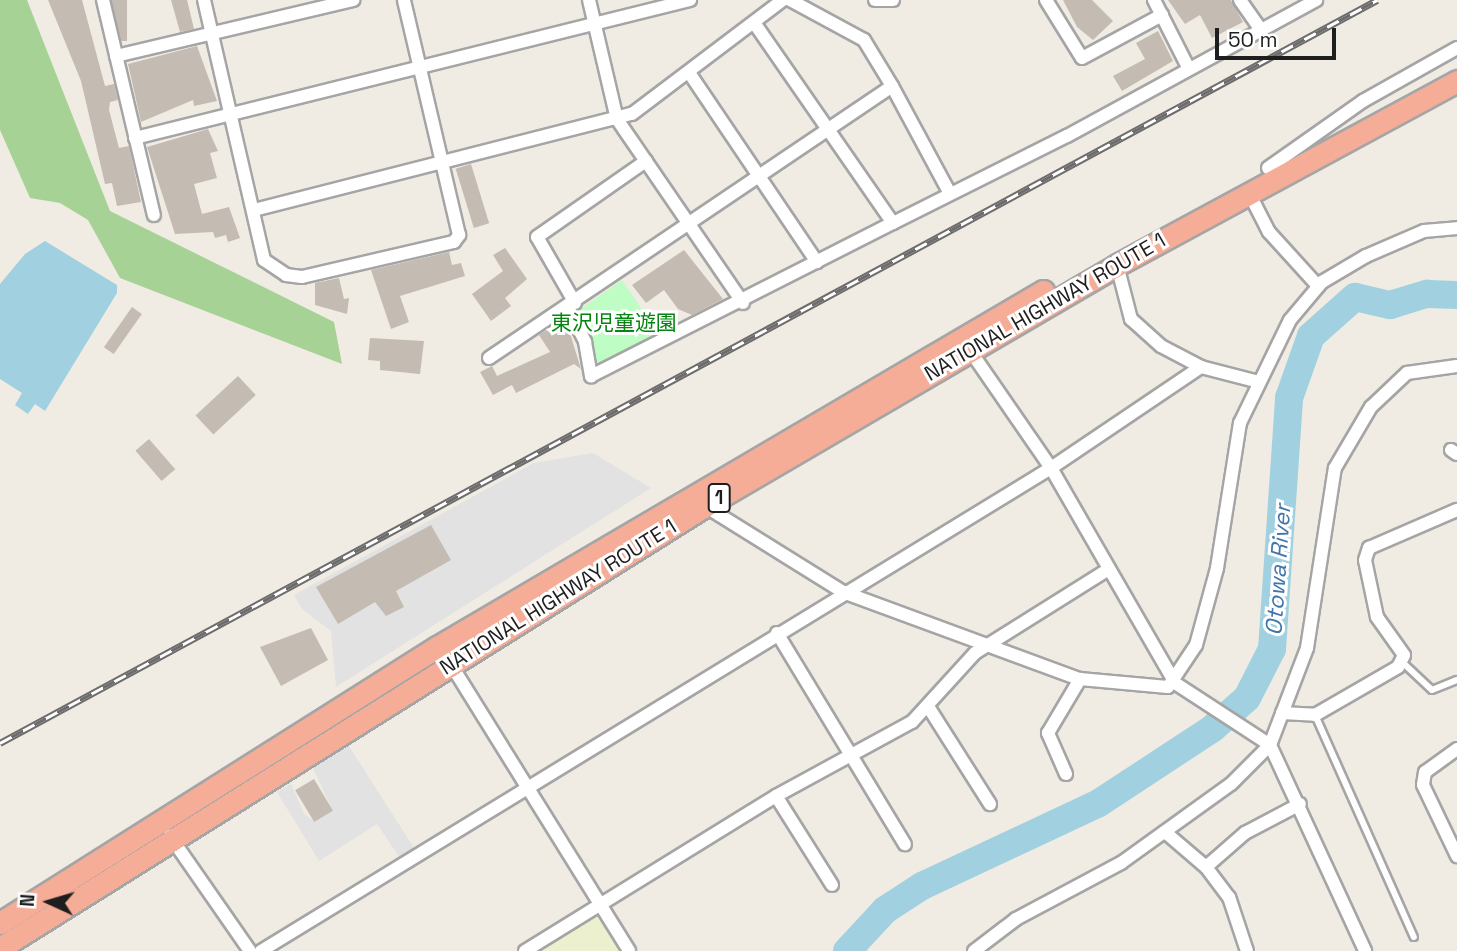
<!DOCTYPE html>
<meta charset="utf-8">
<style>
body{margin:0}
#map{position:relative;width:1457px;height:951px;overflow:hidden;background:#f0ece4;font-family:"Space Grotesk","Noto Sans JP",sans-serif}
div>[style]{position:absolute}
.farmland>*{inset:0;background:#edf0ce}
.forest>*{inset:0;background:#a7d296}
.park>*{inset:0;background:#befdc3}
.parking>*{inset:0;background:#e2e2e2}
.water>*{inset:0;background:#a1d1e0}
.river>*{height:28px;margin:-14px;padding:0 14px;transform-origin:14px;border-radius:14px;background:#a1d1e0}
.building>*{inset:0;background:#c4bbb3;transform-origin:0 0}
.roads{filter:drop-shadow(2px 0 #a5a5a5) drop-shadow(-2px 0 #a5a5a5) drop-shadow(0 2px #a5a5a5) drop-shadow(0 -2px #a5a5a5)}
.service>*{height:6px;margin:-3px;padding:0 3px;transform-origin:3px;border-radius:3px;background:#fff}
.minor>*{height:12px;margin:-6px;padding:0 6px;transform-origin:6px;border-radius:6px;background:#fff}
.trunk>*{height:21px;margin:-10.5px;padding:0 10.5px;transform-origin:10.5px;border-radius:10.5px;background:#f6ad98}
.rail>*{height:7px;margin-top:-3.5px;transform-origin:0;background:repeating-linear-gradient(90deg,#fff 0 13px,#6c6c6c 0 26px);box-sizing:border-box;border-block:2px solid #6c6c6c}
span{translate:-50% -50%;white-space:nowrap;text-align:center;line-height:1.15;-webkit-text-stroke:6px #fff;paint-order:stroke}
.shield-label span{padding:2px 5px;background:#fff;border:2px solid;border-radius:5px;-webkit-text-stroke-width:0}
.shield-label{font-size:19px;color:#1e1e1e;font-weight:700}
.street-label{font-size:21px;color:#1e1e1e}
.park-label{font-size:21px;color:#058411}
.water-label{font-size:23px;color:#4176ac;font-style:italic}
.north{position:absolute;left:14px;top:867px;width:70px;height:70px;-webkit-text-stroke:5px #fff;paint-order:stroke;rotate:274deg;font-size:19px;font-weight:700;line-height:28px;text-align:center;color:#1e1e1e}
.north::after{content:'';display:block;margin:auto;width:24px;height:32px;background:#1e1e1e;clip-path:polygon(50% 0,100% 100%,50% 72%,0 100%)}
.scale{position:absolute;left:1215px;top:28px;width:121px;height:32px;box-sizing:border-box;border:4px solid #1e1e1e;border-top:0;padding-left:9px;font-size:21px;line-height:24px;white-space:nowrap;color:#1e1e1e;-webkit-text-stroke:5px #fff;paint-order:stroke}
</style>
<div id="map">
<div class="farmland">
<i style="clip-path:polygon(598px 915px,621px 951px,541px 951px)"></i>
</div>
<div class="forest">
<i style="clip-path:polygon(0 0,27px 0,110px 211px,334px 322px,342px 364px,120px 278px,88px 220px,60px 203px,30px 198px,0 130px)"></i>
</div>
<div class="park">
<i style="clip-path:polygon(622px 280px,660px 336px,593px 368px,575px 313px)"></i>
</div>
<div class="parking">
<i style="clip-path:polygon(593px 453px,651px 488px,336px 687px,331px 631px,302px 609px,294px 595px,534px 463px)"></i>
<i style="clip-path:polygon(349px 746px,414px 848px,400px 858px,377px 824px,319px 861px,277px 792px,291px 784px,304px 814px,315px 822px,333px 811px,313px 768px)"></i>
</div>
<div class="water">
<i style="clip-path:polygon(45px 241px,117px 285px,117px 293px,45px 411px,35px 404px,28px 414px,15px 405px,22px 393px,0 379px,0 284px,25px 254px)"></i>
</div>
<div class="river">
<i style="left:847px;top:951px;width:56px;rotate:-47.2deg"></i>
<i style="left:885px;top:910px;width:44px;rotate:-33deg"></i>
<i style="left:922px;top:886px;width:195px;rotate:-25.1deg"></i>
<i style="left:1099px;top:803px;width:136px;rotate:-33.3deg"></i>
<i style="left:1213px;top:728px;width:45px;rotate:-41.4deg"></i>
<i style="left:1247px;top:698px;width:55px;rotate:-63deg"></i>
<i style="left:1272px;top:649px;width:252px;rotate:-86.1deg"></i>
<i style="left:1289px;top:398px;width:66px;rotate:-70.5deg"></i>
<i style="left:1311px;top:336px;width:59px;rotate:-41.6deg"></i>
<i style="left:1355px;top:297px;width:36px;rotate:13deg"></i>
<i style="left:1390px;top:305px;width:39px;rotate:-17deg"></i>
<i style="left:1427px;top:294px;width:30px;rotate:2deg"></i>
</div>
<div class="building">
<i style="clip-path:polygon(48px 0,82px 0,105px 86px,114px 84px,118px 100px,110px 102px,109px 110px,119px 148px,129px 146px,141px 202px,117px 206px,112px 183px,105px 184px,81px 81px)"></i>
<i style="left:112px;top:0;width:15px;height:41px"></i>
<i style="clip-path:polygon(171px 0,187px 0,194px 29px,180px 32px)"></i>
<i style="clip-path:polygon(1063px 0,1092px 0,1113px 21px,1093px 40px,1077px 27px)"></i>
<i style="clip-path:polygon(1168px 0,1231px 0,1243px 22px,1212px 38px,1200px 15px,1185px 24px)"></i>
<i style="clip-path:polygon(1158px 31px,1173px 61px,1122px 91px,1113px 76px,1145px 59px,1136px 43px)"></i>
<i style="clip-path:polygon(197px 46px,217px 101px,194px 106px,193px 100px,141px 122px,128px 64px)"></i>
<i style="clip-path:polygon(208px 129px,218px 151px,210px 153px,217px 178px,194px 184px,202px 214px,229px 207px,240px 238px,228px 242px,226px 235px,215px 238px,213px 232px,175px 234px,147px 147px)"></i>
<i style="left:471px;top:164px;width:62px;height:16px;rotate:73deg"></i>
<i style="clip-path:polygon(505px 248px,527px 279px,505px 298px,511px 306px,491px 321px,472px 294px,503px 271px,493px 255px)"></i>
<i style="clip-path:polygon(684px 250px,723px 299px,692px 315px,678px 309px,664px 290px,646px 303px,632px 285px)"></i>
<i style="clip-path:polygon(449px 252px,452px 265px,461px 263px,465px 276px,400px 296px,409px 322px,391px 329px,371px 270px)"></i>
<i style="clip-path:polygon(339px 278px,344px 299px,349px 298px,347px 314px,315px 305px,315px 283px)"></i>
<i style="left:132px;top:307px;width:12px;height:49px;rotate:35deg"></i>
<i style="clip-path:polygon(555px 325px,560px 332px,569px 330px,581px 369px,574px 364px,516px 393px,512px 385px,493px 395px,480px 372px,492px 366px,497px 376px,550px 352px,539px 335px)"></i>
<i style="clip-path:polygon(370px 338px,424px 341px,420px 374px,380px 370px,380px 361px,368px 360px)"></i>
<i style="left:238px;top:376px;width:26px;height:58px;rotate:47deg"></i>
<i style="left:149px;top:439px;width:40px;height:18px;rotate:49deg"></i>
<i style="clip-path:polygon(431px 525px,451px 560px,396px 591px,404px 607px,386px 616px,375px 602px,338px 624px,316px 587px)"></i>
<i style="clip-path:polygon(311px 628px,328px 660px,281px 686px,260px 647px)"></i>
<i style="left:314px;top:779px;width:37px;height:22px;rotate:59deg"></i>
</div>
<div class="roads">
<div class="service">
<i style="left:1401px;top:661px;width:42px;rotate:43.1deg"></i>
<i style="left:1432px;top:690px;width:27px;rotate:-22deg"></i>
<i style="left:1315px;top:715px;width:243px;rotate:66deg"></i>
</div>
<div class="minor">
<i style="left:103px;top:0;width:221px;rotate:76.7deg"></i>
<i style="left:204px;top:0;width:267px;rotate:77deg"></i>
<i style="left:264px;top:260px;width:27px;rotate:34deg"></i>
<i style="left:286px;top:275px;width:16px;rotate:7deg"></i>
<i style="left:302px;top:277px;width:156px;rotate:-13deg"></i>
<i style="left:454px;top:242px;width:9px;rotate:-54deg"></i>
<i style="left:459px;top:235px;width:241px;rotate:-103.2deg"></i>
<i style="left:589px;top:0;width:122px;rotate:76.8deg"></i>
<i style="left:617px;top:119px;width:223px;rotate:55.6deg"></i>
<i style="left:875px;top:0;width:18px"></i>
<i style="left:1046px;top:0;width:68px;rotate:58.2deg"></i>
<i style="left:1082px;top:58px;width:91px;rotate:-28.3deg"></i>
<i style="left:1154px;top:0;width:77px;rotate:63.1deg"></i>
<i style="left:1240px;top:0;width:37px;rotate:55deg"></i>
<i style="left:755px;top:24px;width:242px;rotate:55.3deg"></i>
<i style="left:893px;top:223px;width:195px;rotate:-26.6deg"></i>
<i style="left:1067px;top:136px;width:284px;rotate:-28.6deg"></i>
<i style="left:116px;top:56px;width:244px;rotate:-13.3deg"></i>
<i style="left:690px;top:74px;width:227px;rotate:56deg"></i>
<i style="left:892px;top:86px;width:120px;rotate:61.7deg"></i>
<i style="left:135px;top:138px;width:572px;rotate:-13.96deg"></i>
<i style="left:1268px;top:168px;width:116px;rotate:-35.2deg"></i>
<i style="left:1363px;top:101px;width:108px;rotate:-29.4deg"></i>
<i style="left:1249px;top:193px;width:44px;rotate:62.9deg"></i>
<i style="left:1269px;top:232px;width:73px;rotate:47.8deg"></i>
<i style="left:254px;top:210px;width:390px;rotate:-14.3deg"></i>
<i style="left:632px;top:114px;width:189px;rotate:-37.1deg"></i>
<i style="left:1117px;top:265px;width:56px;rotate:75.5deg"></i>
<i style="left:1131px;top:319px;width:40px;rotate:42deg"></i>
<i style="left:1161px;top:346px;width:45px;rotate:27.7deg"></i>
<i style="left:575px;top:303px;width:76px;rotate:-119.9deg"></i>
<i style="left:537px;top:237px;width:133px;rotate:-34.9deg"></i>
<i style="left:568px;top:308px;width:38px;rotate:63deg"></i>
<i style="left:585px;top:342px;width:35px;rotate:80deg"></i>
<i style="left:591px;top:376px;width:339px;rotate:-26.9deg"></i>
<i style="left:969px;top:349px;width:145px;rotate:55.4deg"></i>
<i style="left:1051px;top:468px;width:248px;rotate:60deg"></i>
<i style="left:1175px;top:683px;width:113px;rotate:33.1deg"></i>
<i style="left:1270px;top:745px;width:227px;rotate:65.2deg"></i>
<i style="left:489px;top:358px;width:486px;rotate:-34deg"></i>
<i style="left:892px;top:86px;width:54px;rotate:-121.3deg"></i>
<i style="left:864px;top:40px;width:84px;rotate:-151.6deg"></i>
<i style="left:1451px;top:450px;width:7px;rotate:34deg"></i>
<i style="left:705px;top:506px;width:163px;rotate:31.9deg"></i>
<i style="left:843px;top:592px;width:252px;rotate:20.2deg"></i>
<i style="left:1080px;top:679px;width:88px;rotate:5.2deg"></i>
<i style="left:1168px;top:687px;width:50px;rotate:-56.3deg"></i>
<i style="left:1196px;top:645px;width:80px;rotate:-74.7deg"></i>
<i style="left:1217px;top:568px;width:147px;rotate:-81deg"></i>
<i style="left:1240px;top:423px;width:114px;rotate:-64.1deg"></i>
<i style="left:1290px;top:320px;width:50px;rotate:-49.9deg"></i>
<i style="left:1322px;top:282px;width:51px;rotate:-30.6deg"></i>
<i style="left:1366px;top:256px;width:63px;rotate:-23.3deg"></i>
<i style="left:1424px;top:231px;width:33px;rotate:-5deg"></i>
<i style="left:777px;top:633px;width:247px;rotate:58.8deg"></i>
<i style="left:450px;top:663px;width:339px;rotate:58.1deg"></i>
<i style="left:929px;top:708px;width:114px;rotate:57.6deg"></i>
<i style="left:1282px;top:713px;width:33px;rotate:3deg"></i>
<i style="left:1315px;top:715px;width:96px;rotate:-30deg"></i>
<i style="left:1398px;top:667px;width:13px;rotate:-63deg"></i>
<i style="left:1404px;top:655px;width:47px;rotate:-125.4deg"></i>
<i style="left:1377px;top:617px;width:58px;rotate:-101.9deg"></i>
<i style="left:1365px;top:560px;width:13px;rotate:-72deg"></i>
<i style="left:1369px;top:548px;width:96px;rotate:-23.4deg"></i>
<i style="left:1457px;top:749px;width:39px;rotate:144deg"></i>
<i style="left:1425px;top:772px;width:13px;rotate:99deg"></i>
<i style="left:1423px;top:785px;width:79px;rotate:64.4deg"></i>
<i style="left:1066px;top:774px;width:45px;rotate:-113.7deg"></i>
<i style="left:1048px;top:733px;width:63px;rotate:-59.3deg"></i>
<i style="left:776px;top:796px;width:105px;rotate:57.8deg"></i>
<i style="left:1165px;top:832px;width:54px;rotate:40.5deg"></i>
<i style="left:1206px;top:867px;width:38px;rotate:53deg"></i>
<i style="left:1229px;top:897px;width:57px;rotate:71.6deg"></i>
<i style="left:170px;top:836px;width:140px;rotate:55.2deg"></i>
<i style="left:1206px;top:867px;width:52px;rotate:-41.1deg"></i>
<i style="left:1245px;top:833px;width:62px;rotate:-27.8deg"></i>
<i style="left:261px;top:951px;width:926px;rotate:-31.44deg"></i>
<i style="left:1051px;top:468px;width:181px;rotate:-34deg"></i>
<i style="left:1201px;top:367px;width:56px;rotate:14.5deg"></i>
<i style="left:525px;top:951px;width:295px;rotate:-31.7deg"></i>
<i style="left:776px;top:796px;width:155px;rotate:-28.6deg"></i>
<i style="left:912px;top:722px;width:93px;rotate:-47.6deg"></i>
<i style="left:975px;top:653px;width:158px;rotate:-32.1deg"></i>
<i style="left:974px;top:951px;width:53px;rotate:-37.3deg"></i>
<i style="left:1016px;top:919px;width:119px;rotate:-28.1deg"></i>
<i style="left:1121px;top:863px;width:135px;rotate:-35.7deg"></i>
<i style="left:1231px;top:784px;width:55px;rotate:-45deg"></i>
<i style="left:1270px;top:745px;width:104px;rotate:-69.1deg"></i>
<i style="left:1307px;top:648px;width:182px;rotate:-81.2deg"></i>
<i style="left:1335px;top:468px;width:71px;rotate:-59.5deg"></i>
<i style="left:1371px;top:407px;width:50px;rotate:-43.4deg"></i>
<i style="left:1407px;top:373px;width:50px;rotate:-8deg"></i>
</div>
<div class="trunk">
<i style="left:0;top:923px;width:517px;rotate:-32.28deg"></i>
<i style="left:437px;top:647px;width:703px;rotate:-30.43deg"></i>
<i style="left:0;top:948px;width:832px;rotate:-32.09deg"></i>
<i style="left:705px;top:506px;width:477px;rotate:-30.3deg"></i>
<i style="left:1117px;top:265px;width:387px;rotate:-28.4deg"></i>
</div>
</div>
<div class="rail">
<i style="left:0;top:743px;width:1565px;rotate:-28.35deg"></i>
</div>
<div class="shield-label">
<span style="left:719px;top:498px">1</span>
</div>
<div class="street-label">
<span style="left:1045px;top:307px;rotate:-30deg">NATIONAL HIGHWAY ROUTE 1</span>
<span style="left:558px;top:597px;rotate:-32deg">NATIONAL HIGHWAY ROUTE 1</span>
</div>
<div class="park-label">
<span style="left:614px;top:323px">東沢児童遊園</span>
</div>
<div class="water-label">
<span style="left:1278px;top:570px;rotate:-86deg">Otowa River</span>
</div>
<div class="north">N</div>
<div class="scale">50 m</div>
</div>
